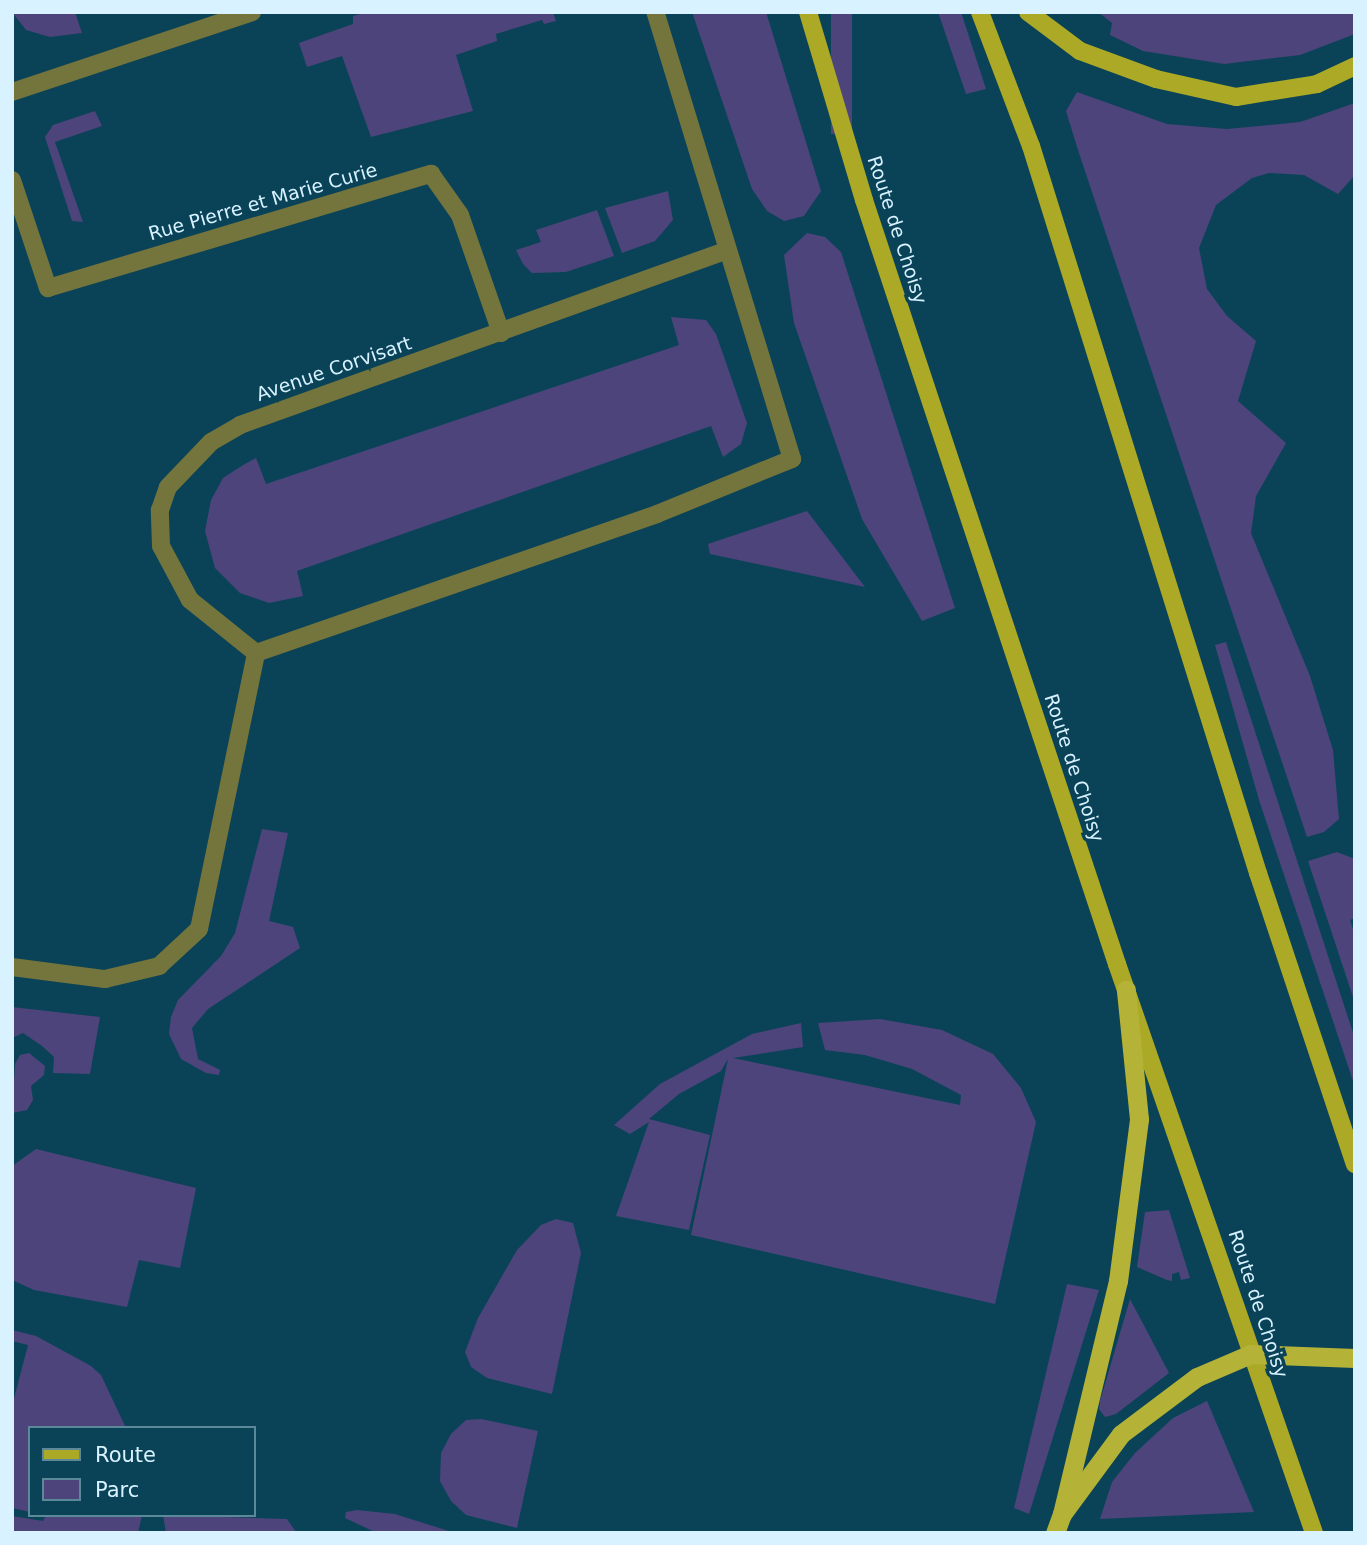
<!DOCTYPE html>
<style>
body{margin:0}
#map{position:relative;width:1367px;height:1545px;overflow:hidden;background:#0a4357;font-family:"DejaVu Sans",sans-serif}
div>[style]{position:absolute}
.green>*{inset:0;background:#4c447b;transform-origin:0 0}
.minor>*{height:18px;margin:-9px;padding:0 9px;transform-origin:9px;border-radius:9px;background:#74743d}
.primary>*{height:18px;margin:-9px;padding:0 9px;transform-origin:9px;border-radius:9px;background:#aba925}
.trunk>*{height:19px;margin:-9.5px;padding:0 9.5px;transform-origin:9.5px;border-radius:9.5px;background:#b4b338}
span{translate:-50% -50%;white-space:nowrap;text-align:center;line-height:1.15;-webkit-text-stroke:7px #0a4357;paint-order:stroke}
.street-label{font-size:19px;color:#d8f2ff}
.frame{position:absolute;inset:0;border:14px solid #d8f2ff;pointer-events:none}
.legend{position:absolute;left:28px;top:1426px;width:228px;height:91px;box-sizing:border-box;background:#0a4357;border:2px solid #5c899a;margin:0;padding:9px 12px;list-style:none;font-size:21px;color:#d8f2ff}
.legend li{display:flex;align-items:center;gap:14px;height:35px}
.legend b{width:35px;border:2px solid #5c899a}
</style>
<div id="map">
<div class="green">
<i style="clip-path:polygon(12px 12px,75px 12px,82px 33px,50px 37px,26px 30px)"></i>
<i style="clip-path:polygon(367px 12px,553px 12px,556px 21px,544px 24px,542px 20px,496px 34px,497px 41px,456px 55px,473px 111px,371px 137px,342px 56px,307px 67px,299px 43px,353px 24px,353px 16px)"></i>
<i style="clip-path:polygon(692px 12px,766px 12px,821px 191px,804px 216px,784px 221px,767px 211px,752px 189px)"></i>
<i style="left:831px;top:12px;width:21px;height:122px"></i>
<i style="clip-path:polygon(938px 12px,961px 12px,986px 89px,966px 94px)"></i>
<i style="clip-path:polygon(1098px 12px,1355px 12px,1355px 34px,1300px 55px,1224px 64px,1143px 51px,1110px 35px,1112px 23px)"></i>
<i style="clip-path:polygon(1077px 92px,1167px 124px,1227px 129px,1300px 122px,1355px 103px,1355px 175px,1338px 194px,1304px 175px,1269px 173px,1252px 178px,1216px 205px,1199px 248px,1207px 289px,1227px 316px,1256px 341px,1238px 401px,1286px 443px,1256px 496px,1251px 533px,1310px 676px,1333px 750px,1339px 819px,1324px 832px,1307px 837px,1078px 150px,1066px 111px)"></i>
<i style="clip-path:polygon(95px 111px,102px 126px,55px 142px,83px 222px,72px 221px,45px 137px,53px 125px)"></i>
<i style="clip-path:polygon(668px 191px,673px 220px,655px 241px,622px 253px,605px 208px)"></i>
<i style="clip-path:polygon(597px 210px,614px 256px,566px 272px,532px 273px,523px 264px,516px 250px,541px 242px,536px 230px)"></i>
<i style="clip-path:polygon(807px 233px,825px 237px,841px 252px,955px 608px,922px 621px,862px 519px,794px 323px,784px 255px)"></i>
<i style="clip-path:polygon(671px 317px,706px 320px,716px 334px,747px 423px,741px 444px,723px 457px,711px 426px,297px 571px,303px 596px,269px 603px,240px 593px,215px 568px,205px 531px,211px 500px,223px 478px,243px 465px,256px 458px,266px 484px,679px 345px)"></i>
<i style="clip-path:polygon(807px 511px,865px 587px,710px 554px,708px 544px)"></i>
<i style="clip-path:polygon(1226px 642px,1355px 1039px,1355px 1087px,1259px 800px,1215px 645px)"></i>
<i style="clip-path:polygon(262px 829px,288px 833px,269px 921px,293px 927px,300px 948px,208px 1009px,192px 1028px,198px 1059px,220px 1070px,219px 1075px,206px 1073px,181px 1059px,169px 1034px,171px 1017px,178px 1000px,221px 956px,235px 933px)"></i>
<i style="clip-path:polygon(1337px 852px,1355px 859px,1355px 918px,1350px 920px,1355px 935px,1355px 1003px,1308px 861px)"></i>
<i style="clip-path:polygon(12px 1007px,100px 1017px,90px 1074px,53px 1073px,54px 1057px,42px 1046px,23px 1033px,12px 1038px)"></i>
<i style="clip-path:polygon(880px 1019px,942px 1030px,993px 1054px,1021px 1088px,1036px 1122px,995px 1304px,691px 1235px,728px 1059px,721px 1071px,679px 1094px,649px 1119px,710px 1135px,689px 1230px,616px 1216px,649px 1122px,630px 1134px,614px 1125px,660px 1084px,752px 1034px,801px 1023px,803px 1047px,733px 1058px,960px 1105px,961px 1095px,912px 1069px,865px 1055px,825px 1050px,818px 1023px)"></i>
<i style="clip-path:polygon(29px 1053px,45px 1066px,44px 1075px,31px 1086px,33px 1100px,27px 1110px,12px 1113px,15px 1064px,20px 1055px)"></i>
<i style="clip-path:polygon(36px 1149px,196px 1188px,180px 1268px,139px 1260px,127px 1307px,34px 1290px,12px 1280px,12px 1166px)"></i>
<i style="clip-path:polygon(1169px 1210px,1190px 1278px,1181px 1280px,1179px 1272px,1172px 1274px,1172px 1281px,1167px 1280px,1137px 1267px,1145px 1212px)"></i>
<i style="clip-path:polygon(556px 1219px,573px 1223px,581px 1253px,552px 1394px,487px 1378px,471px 1367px,465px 1352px,478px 1318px,517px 1250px,541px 1225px)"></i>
<i style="clip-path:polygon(1067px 1284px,1099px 1290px,1029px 1514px,1014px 1508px)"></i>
<i style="clip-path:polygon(1130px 1299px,1169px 1373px,1116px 1414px,1105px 1417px,1099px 1409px,1100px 1401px)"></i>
<i style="clip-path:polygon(12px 1330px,36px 1336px,91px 1366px,101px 1375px,126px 1428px,30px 1428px,30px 1512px,12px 1508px,12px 1406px,28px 1345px,12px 1341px)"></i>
<i style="clip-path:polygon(1207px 1401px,1254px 1512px,1100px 1519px,1112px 1482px,1135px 1453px,1173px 1418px)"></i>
<i style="clip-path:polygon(481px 1419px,538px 1431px,517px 1528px,466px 1515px,451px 1501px,440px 1481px,441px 1453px,451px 1434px,466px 1420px)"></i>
<i style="clip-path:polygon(357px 1510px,395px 1514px,455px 1533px,377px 1533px,345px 1518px,346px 1512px)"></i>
<i style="clip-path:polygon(46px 1515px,142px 1515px,138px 1533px,12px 1533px,12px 1516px,43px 1521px)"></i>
<i style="clip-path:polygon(163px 1515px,287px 1519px,296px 1532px,166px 1533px)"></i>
</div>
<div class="minor">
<i style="left:12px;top:92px;width:253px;rotate:-18.4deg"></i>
<i style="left:12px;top:180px;width:114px;rotate:71.6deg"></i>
<i style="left:48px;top:288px;width:400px;rotate:-16.6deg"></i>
<i style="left:431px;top:174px;width:50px;rotate:54.7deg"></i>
<i style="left:460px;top:215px;width:125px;rotate:70.8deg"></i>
<i style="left:256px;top:653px;width:424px;rotate:-19.1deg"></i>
<i style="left:657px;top:514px;width:146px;rotate:-22.2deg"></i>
<i style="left:792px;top:459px;width:468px;rotate:-107deg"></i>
<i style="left:256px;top:653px;width:85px;rotate:-141.2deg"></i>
<i style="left:190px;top:600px;width:61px;rotate:-118.2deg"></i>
<i style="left:161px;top:546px;width:36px;rotate:-92deg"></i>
<i style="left:160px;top:510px;width:24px;rotate:-71deg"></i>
<i style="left:168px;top:487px;width:62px;rotate:-46.3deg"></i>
<i style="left:211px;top:442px;width:34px;rotate:-30deg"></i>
<i style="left:240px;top:425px;width:518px;rotate:-19.73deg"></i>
<i style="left:12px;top:967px;width:94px;rotate:7.4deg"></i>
<i style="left:105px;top:979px;width:56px;rotate:-13.5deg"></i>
<i style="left:159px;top:966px;width:54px;rotate:-42.8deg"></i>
<i style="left:199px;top:929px;width:282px;rotate:-78.3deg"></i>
</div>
<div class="primary">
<i style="left:808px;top:12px;width:196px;rotate:73.4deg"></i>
<i style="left:864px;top:200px;width:805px;rotate:71.68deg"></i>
<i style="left:1117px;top:964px;width:602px;rotate:70.9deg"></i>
<i style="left:980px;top:12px;width:143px;rotate:69.2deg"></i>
<i style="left:1031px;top:146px;width:762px;rotate:72.66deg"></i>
<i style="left:1258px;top:873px;width:307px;rotate:71.6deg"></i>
<i style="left:1028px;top:12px;width:65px;rotate:36.9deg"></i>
<i style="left:1080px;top:51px;width:81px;rotate:20.2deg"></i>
<i style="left:1156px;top:79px;width:82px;rotate:12.7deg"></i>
<i style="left:1236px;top:97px;width:82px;rotate:-9.1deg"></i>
<i style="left:1317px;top:84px;width:42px;rotate:-25.3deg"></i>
</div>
<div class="trunk">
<i style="left:1062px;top:1514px;width:240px;rotate:-76.5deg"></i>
<i style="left:1118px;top:1281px;width:163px;rotate:-82.6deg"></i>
<i style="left:1139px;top:1119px;width:130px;rotate:-95.8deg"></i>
<i style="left:1055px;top:1533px;width:20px;rotate:-70deg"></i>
<i style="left:1062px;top:1514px;width:99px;rotate:-53.6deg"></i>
<i style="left:1121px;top:1434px;width:95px;rotate:-36.9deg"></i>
<i style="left:1197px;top:1377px;width:59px;rotate:-23.1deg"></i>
<i style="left:1251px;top:1354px;width:104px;rotate:2.2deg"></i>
</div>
<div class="street-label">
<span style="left:263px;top:202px;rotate:-16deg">Rue Pierre et Marie Curie</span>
<span style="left:897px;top:230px;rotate:72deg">Route de Choisy</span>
<span style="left:334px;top:369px;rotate:-19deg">Avenue Corvisart</span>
<span style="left:1074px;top:768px;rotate:72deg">Route de Choisy</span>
<span style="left:1258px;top:1304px;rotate:72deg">Route de Choisy</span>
</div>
<div class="frame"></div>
<ul class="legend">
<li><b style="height:9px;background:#aba925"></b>Route</li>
<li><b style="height:19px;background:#4c447b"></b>Parc</li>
</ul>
</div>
